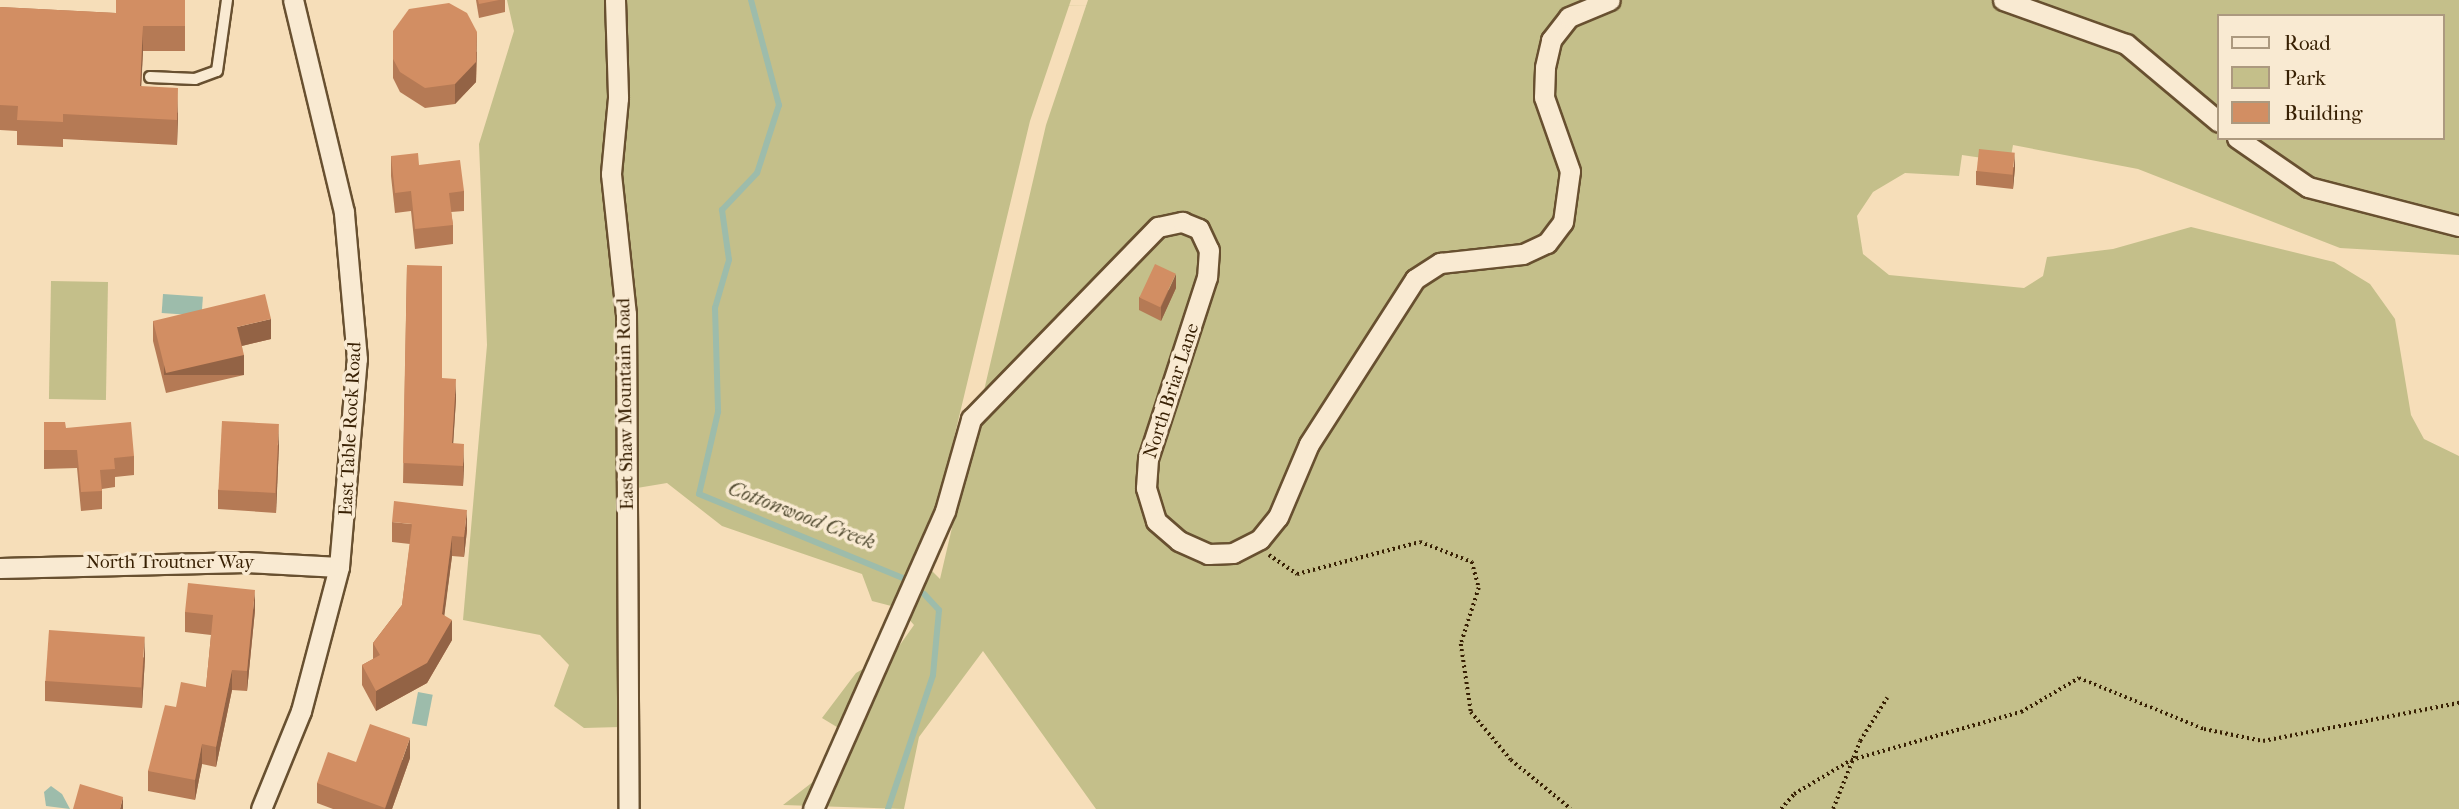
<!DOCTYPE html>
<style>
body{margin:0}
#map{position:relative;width:2459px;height:809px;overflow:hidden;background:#f6deb9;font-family:"IM FELL French Canon",serif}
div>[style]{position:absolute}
.green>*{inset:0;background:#c4bf8a;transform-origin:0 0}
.water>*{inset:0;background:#9dbcab;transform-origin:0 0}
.stream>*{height:6px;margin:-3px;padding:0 3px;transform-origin:3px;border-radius:3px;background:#9dbcab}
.path>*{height:3.5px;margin-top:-1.75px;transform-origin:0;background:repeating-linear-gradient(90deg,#382003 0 2px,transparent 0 5.5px)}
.roads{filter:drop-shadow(2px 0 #685030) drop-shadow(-2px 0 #685030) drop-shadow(0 2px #685030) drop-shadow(0 -2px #685030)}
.service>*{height:10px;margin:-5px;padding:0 5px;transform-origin:5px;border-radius:5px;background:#f9ead2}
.minor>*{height:19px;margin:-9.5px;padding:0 9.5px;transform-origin:9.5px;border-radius:9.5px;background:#f9ead2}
.wall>*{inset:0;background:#b57a55}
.shaded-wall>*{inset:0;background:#936345;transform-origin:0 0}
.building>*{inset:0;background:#d28e63;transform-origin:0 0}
span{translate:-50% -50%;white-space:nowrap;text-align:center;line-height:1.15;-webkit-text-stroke:7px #f9ead2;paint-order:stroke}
.street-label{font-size:19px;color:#382003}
.water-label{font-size:21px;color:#564f35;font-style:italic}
.legend{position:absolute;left:2217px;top:14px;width:228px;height:126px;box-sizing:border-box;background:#f9ead2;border:2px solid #ac997f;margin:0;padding:9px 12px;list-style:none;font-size:21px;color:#382003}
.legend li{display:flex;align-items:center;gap:14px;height:35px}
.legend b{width:35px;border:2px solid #ac997f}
</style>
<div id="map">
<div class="green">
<i style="clip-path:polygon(evenodd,507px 0,1071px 0,1030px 121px,924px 563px,940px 579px,1046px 125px,1088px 0,2459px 0,2459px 255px,2340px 248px,2138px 169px,2013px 145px,2010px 162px,1962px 155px,1959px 176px,1905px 173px,1873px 192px,1857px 216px,1863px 254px,1889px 275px,2024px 288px,2043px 276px,2047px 257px,2113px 249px,2191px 227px,2334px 262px,2370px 284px,2395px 319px,2411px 415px,2424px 439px,2459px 456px,2459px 809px,1096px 809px,983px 651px,919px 737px,904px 809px,783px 805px,849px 754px,855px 738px,822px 718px,856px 673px,897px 649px,914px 625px,899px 608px,872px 601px,862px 574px,722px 526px,667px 483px,619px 491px,620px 727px,584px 728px,554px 706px,569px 665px,540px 635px,463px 620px,487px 345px,479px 144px,514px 31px,507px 0,2219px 16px,2443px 16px,2443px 138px,2219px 138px,2219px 16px)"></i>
<i style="left:51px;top:281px;width:57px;height:118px;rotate:1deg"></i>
</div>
<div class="water">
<i style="left:163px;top:294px;width:40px;height:19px;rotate:4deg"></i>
<i style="left:418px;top:692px;width:15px;height:32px;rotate:11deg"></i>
<i style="clip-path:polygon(51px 786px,62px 794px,70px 809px,46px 806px,44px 792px)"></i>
</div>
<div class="stream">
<i style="left:751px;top:0;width:109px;rotate:75.1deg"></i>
<i style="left:779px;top:105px;width:71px;rotate:107.9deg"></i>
<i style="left:757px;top:173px;width:51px;rotate:133.4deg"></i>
<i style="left:722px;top:210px;width:50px;rotate:82deg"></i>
<i style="left:729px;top:260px;width:50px;rotate:106.3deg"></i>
<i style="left:715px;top:308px;width:104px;rotate:88.3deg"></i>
<i style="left:718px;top:412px;width:84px;rotate:103deg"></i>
<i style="left:699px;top:494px;width:223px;rotate:22.4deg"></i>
<i style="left:888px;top:809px;width:141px;rotate:-71.4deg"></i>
<i style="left:933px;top:675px;width:65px;rotate:-84.7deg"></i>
<i style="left:939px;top:610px;width:22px;rotate:-133deg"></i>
</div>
<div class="path">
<i style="left:1269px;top:555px;width:34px;rotate:34deg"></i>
<i style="left:1297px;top:574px;width:127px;rotate:-14.6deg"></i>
<i style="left:1420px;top:542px;width:56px;rotate:21deg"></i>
<i style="left:1472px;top:562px;width:27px;rotate:75deg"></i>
<i style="left:1479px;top:588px;width:59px;rotate:107.8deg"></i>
<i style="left:1461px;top:644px;width:69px;rotate:81.6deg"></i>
<i style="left:1471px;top:712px;width:62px;rotate:50.2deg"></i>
<i style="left:1511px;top:760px;width:77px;rotate:39.2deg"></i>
<i style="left:1781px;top:809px;width:20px;rotate:-49deg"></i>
<i style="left:1794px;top:794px;width:66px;rotate:-30.8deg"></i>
<i style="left:1851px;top:760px;width:177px;rotate:-15.8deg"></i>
<i style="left:2021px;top:712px;width:67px;rotate:-30.4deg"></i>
<i style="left:2079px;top:678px;width:135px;rotate:22.2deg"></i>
<i style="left:2204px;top:729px;width:60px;rotate:11.5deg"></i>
<i style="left:2263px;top:741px;width:200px;rotate:-11deg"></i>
<i style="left:1833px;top:809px;width:73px;rotate:-68.3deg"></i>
<i style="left:1860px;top:741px;width:51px;rotate:-57.9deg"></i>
</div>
<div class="roads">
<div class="service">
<i style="left:150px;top:77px;width:45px;rotate:2.5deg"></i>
<i style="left:195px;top:79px;width:23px;rotate:-20deg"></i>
<i style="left:217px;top:71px;width:72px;rotate:-82deg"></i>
</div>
<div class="minor">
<i style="left:615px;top:0;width:98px;rotate:88.2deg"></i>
<i style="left:618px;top:98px;width:76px;rotate:95.3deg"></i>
<i style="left:611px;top:174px;width:141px;rotate:83.9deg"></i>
<i style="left:626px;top:314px;width:495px;rotate:89.7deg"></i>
<i style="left:2003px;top:0;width:131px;rotate:19.7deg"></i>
<i style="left:2126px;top:44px;width:121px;rotate:40deg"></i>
<i style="left:2237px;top:138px;width:86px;rotate:34.6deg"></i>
<i style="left:2308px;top:187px;width:156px;rotate:14.5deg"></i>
<i style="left:0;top:568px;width:246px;rotate:-1.4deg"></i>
<i style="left:246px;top:562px;width:93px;rotate:3.1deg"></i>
<i style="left:261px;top:809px;width:106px;rotate:-67.8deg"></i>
<i style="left:301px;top:711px;width:149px;rotate:-75.2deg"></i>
<i style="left:339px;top:567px;width:209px;rotate:-85.1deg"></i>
<i style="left:357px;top:359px;width:148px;rotate:-95.1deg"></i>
<i style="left:344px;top:212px;width:218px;rotate:-103.5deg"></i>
<i style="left:813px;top:809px;width:326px;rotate:-66.1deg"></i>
<i style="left:945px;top:511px;width:96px;rotate:-74.2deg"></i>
<i style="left:971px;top:419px;width:268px;rotate:-45.8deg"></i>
<i style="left:1158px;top:227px;width:25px;rotate:-12deg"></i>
<i style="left:1182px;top:222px;width:18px;rotate:22deg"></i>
<i style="left:1199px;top:229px;width:23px;rotate:65deg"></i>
<i style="left:1209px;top:250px;width:27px;rotate:94deg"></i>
<i style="left:1207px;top:277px;width:191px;rotate:108deg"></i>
<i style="left:1148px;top:459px;width:29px;rotate:94deg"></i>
<i style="left:1146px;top:488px;width:34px;rotate:73deg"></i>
<i style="left:1156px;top:521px;width:30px;rotate:41deg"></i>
<i style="left:1179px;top:541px;width:32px;rotate:24deg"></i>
<i style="left:1208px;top:554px;width:25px;rotate:-2deg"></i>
<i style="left:1233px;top:553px;width:30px;rotate:-27deg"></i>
<i style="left:1260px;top:539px;width:28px;rotate:-51deg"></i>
<i style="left:1278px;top:517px;width:79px;rotate:-67deg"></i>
<i style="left:1309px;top:444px;width:196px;rotate:-57.3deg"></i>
<i style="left:1415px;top:279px;width:30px;rotate:-33deg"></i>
<i style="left:1440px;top:263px;width:83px;rotate:-6.2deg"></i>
<i style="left:1523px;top:254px;width:26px;rotate:-25deg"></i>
<i style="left:1547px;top:243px;width:26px;rotate:-53deg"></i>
<i style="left:1563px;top:222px;width:51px;rotate:-82.2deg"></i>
<i style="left:1570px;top:171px;width:78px;rotate:-109.4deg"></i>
<i style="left:1544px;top:97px;width:30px;rotate:-88deg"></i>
<i style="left:1545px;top:67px;width:28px;rotate:-77deg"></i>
<i style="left:1551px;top:40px;width:29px;rotate:-52deg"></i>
<i style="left:1569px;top:17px;width:44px;rotate:-22.5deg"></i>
</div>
</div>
<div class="wall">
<i style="clip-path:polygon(185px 0,185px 51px,143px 51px,141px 86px,178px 113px,177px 145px,63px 139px,63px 147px,17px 145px,17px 131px,0 130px,0 7px,116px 13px)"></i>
<i style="clip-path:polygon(476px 0,505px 0,505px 12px,479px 18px)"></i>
<i style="clip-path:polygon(393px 31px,477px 52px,476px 82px,455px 104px,425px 108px,400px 92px,393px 78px)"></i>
<i style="clip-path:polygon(391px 156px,464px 191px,464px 211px,451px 212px,453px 225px,453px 244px,415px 249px,411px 211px,395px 213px,391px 176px)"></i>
<i style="clip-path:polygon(2015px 167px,2013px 189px,1976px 185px,1976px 171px)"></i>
<i style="clip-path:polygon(407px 265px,442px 378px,456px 399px,453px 443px,464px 464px,463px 486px,403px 483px)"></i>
<i style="clip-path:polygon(1176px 288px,1161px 321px,1139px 310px,1139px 297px)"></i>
<i style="clip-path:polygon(153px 321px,271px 339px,242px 346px,244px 375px,166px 393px,153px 341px)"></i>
<i style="clip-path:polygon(44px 422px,66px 428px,134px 456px,134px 475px,115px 477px,115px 487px,102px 489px,102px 509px,81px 511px,77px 468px,44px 469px)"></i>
<i style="clip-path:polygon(279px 444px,276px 513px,218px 509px,218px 490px)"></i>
<i style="clip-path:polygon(392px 522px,467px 530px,464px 557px,452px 556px,444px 615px,452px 640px,427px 683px,376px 711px,362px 685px,362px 665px,373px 659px,373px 643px,402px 605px,410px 544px,392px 542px)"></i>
<i style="clip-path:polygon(255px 610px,247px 691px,232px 690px,216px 767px,202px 764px,195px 800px,148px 791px,148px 771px,206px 687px,211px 635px,185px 632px,185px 612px)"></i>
<i style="clip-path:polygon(145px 657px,142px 708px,45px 701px,45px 681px)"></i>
<i style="clip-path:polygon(410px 758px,392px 809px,333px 809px,317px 803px,317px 783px)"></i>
</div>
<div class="shaded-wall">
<i style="clip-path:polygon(143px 26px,143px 51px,140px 111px,140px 86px)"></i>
<i style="clip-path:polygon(477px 32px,476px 82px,455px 104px,455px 84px)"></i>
<i style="clip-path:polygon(178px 88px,178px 113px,177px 145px,177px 120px)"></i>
<i style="clip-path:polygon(2015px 153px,2015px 167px,2013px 189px,2013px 176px)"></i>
<i style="clip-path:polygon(1176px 274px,1176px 288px,1161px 321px,1161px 307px)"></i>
<i style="clip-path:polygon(271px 319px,271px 339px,237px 347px,237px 327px)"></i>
<i style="left:244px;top:355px;width:20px;height:80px;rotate:90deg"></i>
<i style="clip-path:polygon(456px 379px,456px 399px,452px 463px,452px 443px)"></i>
<i style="clip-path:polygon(279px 424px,279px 444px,276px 513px,276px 493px)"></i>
<i style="clip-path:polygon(464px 444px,464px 464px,463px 486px,463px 466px)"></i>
<i style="clip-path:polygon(467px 510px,467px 530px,464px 557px,464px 537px)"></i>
<i style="clip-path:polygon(452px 536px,452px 556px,442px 634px,442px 614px)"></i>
<i style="clip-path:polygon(255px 590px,255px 610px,247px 691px,247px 671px)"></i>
<i style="clip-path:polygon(452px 620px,452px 640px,427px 683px,376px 711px,376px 691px)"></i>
<i style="clip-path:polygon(145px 637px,145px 657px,142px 708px,142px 688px)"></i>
<i style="clip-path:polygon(232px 670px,232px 690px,216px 767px,216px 747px)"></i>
<i style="clip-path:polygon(410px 738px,410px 758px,392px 809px,385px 809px)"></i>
<i style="clip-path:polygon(202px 744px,202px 764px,195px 800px,195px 780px)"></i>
<i style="clip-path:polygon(123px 797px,123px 809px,120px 809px)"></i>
</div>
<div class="building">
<i style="clip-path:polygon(116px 0,185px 0,185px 26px,143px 26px,140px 86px,178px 88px,177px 120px,63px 114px,63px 122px,17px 120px,18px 106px,0 105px,0 7px,116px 13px)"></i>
<i style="clip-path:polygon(478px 0,499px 0,479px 4px)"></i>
<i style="clip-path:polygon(449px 3px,467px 13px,477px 32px,476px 62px,455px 84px,425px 88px,400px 72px,393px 59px,393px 31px,409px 9px)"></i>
<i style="left:1979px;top:149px;width:36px;height:22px;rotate:6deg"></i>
<i style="clip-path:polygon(418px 153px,419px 165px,460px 160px,464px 191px,449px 193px,453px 225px,415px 229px,411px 191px,395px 193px,391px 156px)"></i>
<i style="left:1155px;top:264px;width:23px;height:37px;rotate:25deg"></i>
<i style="clip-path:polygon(407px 265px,442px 266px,442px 378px,456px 379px,452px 443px,464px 444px,463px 466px,403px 463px)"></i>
<i style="clip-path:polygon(265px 294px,271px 319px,237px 327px,244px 355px,166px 373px,153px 321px)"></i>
<i style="left:222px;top:421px;width:57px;height:69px;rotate:3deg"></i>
<i style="clip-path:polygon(44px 422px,65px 422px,66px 428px,131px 422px,134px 456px,114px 458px,115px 469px,100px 470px,102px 491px,81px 492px,77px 450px,44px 450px)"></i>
<i style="clip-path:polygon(394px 501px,467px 510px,464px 537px,452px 536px,442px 614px,452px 620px,427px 663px,376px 691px,362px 665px,380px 655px,373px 643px,402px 605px,412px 524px,392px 522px)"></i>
<i style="clip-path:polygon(188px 583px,255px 590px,247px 671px,232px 670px,216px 747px,202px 744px,195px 780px,148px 771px,165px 705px,176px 707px,181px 682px,206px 687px,213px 615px,185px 612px)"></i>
<i style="left:49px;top:630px;width:96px;height:51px;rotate:4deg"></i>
<i style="clip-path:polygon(370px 724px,410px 738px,385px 808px,317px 783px,328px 752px,356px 762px)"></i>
<i style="clip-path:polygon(80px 784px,123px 797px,120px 809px,73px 809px)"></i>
</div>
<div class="street-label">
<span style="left:1172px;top:391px;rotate:-72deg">North Briar Lane</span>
<span style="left:626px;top:404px;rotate:-91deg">East Shaw Mountain Road</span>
<span style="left:351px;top:429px;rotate:-87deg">East Table Rock Road</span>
<span style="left:170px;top:563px">North Troutner Way</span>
</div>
<div class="water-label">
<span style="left:802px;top:515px;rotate:21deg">Cottonwood Creek</span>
</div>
<ul class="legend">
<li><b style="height:9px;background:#f9ead2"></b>Road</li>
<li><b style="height:19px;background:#c4bf8a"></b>Park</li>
<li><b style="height:19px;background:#d28e63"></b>Building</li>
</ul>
</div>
